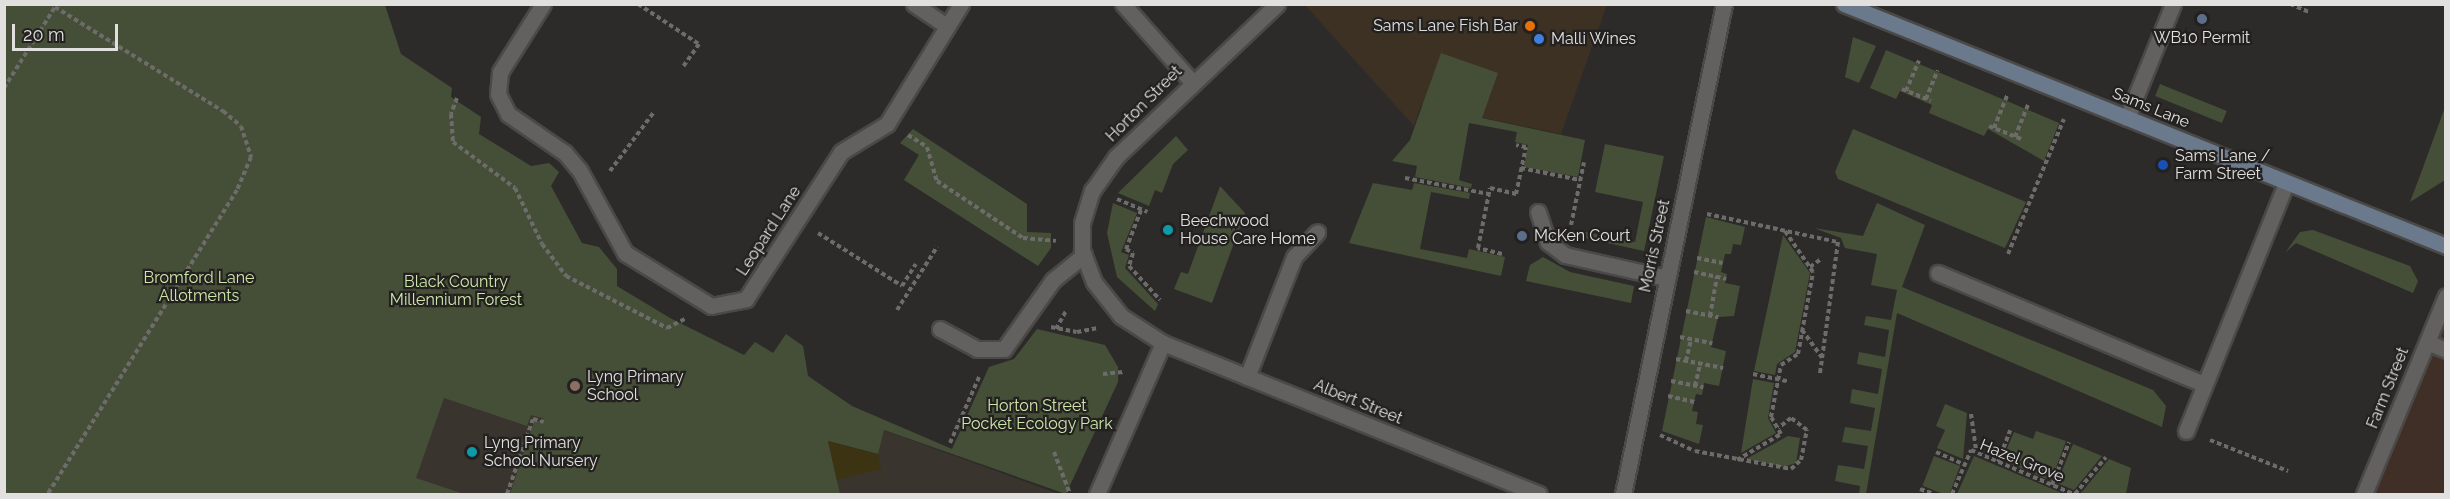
<!DOCTYPE html>
<style>
body{margin:0}
#map{position:relative;width:2450px;height:499px;overflow:hidden;background:#2d2b29;font-family:Raleway,sans-serif}
div>[style]{position:absolute}
.commercial>*{inset:0;background:#3c3122}
.industrial>*{inset:0;background:#402f26}
.built>*{inset:0;background:#3a342e}
.green>*{inset:0;background:#454f37;transform-origin:0 0}
.sand>*{inset:0;background:#3b3312}
.path>*{height:4px;margin-top:-2px;transform-origin:0;background:repeating-linear-gradient(90deg,#6e6c6b 0 4.5px,transparent 0 7.5px)}
.roads{filter:drop-shadow(2px 0 #4a4947) drop-shadow(-2px 0 #4a4947) drop-shadow(0 2px #4a4947) drop-shadow(0 -2px #4a4947)}
.lane>*{height:15px;margin:-7.5px;padding:0 7.5px;transform-origin:7.5px;border-radius:7.5px;background:#63615f}
.street>*{height:15px;margin:-7.5px;padding:0 7.5px;transform-origin:7.5px;border-radius:7.5px;background:#63615f}
.secondary>*{height:15px;margin:-7.5px;padding:0 7.5px;transform-origin:7.5px;border-radius:7.5px;background:#6a798c}
.dots>*{width:16px;height:16px;translate:-50% -50%;box-sizing:border-box;border:3px solid #232120;border-radius:50%}
span{translate:-50% -50%;white-space:nowrap;text-align:center;line-height:1.15;-webkit-text-stroke:4.5px #232120;paint-order:stroke}
.poi-label{font-size:16px;color:#e2e0df}
.right{translate:-100% -50%;text-align:right}
.left{translate:0 -50%;text-align:left}
.street-label{font-size:16px;color:#e2e0df}
.park-label{font-size:16px;color:#cde7aa}
.frame{position:absolute;inset:0;border:6px solid #e2e0df;pointer-events:none}
.scale{position:absolute;left:12px;top:24px;width:106px;height:27px;box-sizing:border-box;border:3px solid #e2e0df;border-top:0;padding-left:8px;font-size:18px;line-height:21px;white-space:nowrap;color:#e2e0df;-webkit-text-stroke:4px #232120;paint-order:stroke}
</style>
<div id="map">
<div class="commercial">
<i style="clip-path:polygon(1305px 5px,1607px 5px,1561px 134px,1421px 105px,1414px 126px)"></i>
</div>
<div class="industrial">
<i style="clip-path:polygon(2445px 296px,2445px 494px,2364px 494px)"></i>
</div>
<div class="built">
<i style="clip-path:polygon(399px 376px,850px 418px,1059px 494px,347px 494px)"></i>
</div>
<div class="green">
<i style="clip-path:polygon(4px 5px,385px 5px,401px 54px,452px 88px,451px 97px,481px 117px,479px 134px,531px 166px,549px 163px,559px 172px,551px 186px,582px 243px,599px 247px,617px 269px,617px 286px,670px 318px,744px 355px,755px 342px,773px 353px,786px 334px,803px 346px,808px 376px,852px 406px,952px 449px,989px 367px,1014px 359px,1037px 329px,1105px 345px,1118px 367px,1118px 382px,1066px 494px,884px 430px,878px 454px,828px 441px,840px 494px,510px 494px,534px 422px,545px 419px,531px 415px,527px 426px,444px 398px,416px 478px,464px 494px,5px 494px)"></i>
<i style="clip-path:polygon(1853px 37px,1876px 46px,1859px 83px,1845px 77px)"></i>
<i style="clip-path:polygon(1886px 50px,2059px 123px,2044px 161px,1988px 129px,1984px 136px,1929px 113px,1932px 105px,1900px 91px,1896px 99px,1870px 88px)"></i>
<i style="clip-path:polygon(1441px 53px,1498px 73px,1482px 118px,1585px 140px,1578px 177px,1524px 167px,1528px 145px,1515px 142px,1517px 132px,1469px 123px,1459px 180px,1472px 184px,1471px 188px,1415px 177px,1417px 166px,1392px 161px,1410px 140px)"></i>
<i style="left:2160px;top:84px;width:72px;height:13px;rotate:22deg"></i>
<i style="clip-path:polygon(2445px 107px,2445px 180px,2410px 202px,2421px 173px)"></i>
<i style="clip-path:polygon(913px 129px,1027px 204px,1027px 232px,1051px 233px,1051px 248px,1038px 266px,904px 180px,919px 155px,900px 143px)"></i>
<i style="clip-path:polygon(1853px 129px,2026px 202px,2005px 248px,1838px 179px,1835px 172px)"></i>
<i style="clip-path:polygon(1176px 136px,1188px 150px,1173px 164px,1162px 193px,1155px 190px,1149px 206px,1118px 193px)"></i>
<i style="clip-path:polygon(1605px 144px,1664px 156px,1644px 251px,1580px 237px,1581px 231px,1635px 242px,1643px 202px,1595px 192px)"></i>
<i style="clip-path:polygon(1373px 183px,1412px 190px,1414px 183px,1470px 193px,1469px 199px,1431px 192px,1420px 249px,1467px 258px,1469px 249px,1505px 257px,1501px 276px,1349px 243px)"></i>
<i style="clip-path:polygon(1220px 186px,1245px 213px,1212px 303px,1174px 289px,1181px 272px,1188px 274px)"></i>
<i style="clip-path:polygon(1113px 203px,1137px 213px,1121px 252px,1129px 255px,1125px 268px,1158px 304px,1155px 311px,1117px 277px,1107px 233px)"></i>
<i style="clip-path:polygon(1877px 203px,1925px 225px,1902px 287px,2153px 390px,2166px 406px,2162px 427px,1897px 313px,1866px 494px,1859px 494px,1860px 486px,1835px 481px,1838px 465px,1864px 469px,1868px 446px,1842px 442px,1845px 427px,1871px 431px,1875px 408px,1850px 403px,1852px 389px,1878px 394px,1882px 369px,1857px 364px,1859px 352px,1885px 357px,1889px 330px,1864px 325px,1866px 316px,1891px 320px,1897px 290px,1871px 285px,1877px 254px,1845px 248px,1841px 238px,1814px 228px,1863px 236px)"></i>
<i style="clip-path:polygon(1706px 217px,1745px 227px,1741px 245px,1733px 244px,1731px 254px,1725px 254px,1721px 272px,1727px 274px,1725px 283px,1740px 286px,1734px 316px,1718px 317px,1711px 347px,1726px 351px,1719px 386px,1704px 383px,1702px 395px,1696px 394px,1692px 411px,1698px 412px,1696px 424px,1703px 425px,1699px 444px,1662px 431px)"></i>
<i style="clip-path:polygon(2313px 230px,2410px 266px,2418px 281px,2413px 293px,2296px 243px,2285px 253px,2300px 232px)"></i>
<i style="clip-path:polygon(1783px 235px,1810px 273px,1795px 352px,1777px 364px,1775px 375px,1754px 371px)"></i>
<i style="clip-path:polygon(1543px 257px,1570px 272px,1634px 286px,1631px 303px,1526px 281px,1530px 265px)"></i>
<i style="clip-path:polygon(1753px 379px,1774px 383px,1768px 418px,1776px 433px,1741px 453px)"></i>
<i style="clip-path:polygon(1945px 404px,1967px 413px,1963px 459px,1937px 448px,1945px 430px,1936px 426px)"></i>
<i style="clip-path:polygon(2036px 431px,2066px 441px,2051px 481px,2002px 460px,2014px 432px,2033px 439px)"></i>
<i style="clip-path:polygon(1788px 436px,1800px 438px,1796px 463px,1783px 467px,1746px 459px)"></i>
<i style="clip-path:polygon(2073px 444px,2102px 456px,2074px 490px,2057px 483px)"></i>
<i style="left:1934px;top:456px;width:28px;height:32px;rotate:21deg"></i>
<i style="clip-path:polygon(1974px 456px,2064px 494px,1957px 494px)"></i>
<i style="clip-path:polygon(2109px 459px,2131px 468px,2126px 494px,2081px 493px)"></i>
</div>
<div class="sand">
<i style="clip-path:polygon(828px 441px,878px 454px,881px 469px,837px 480px)"></i>
</div>
<div class="path">
<i style="left:638px;top:4px;width:73px;rotate:33.3deg"></i>
<i style="left:699px;top:44px;width:28px;rotate:125deg"></i>
<i style="left:2290px;top:4px;width:21px;rotate:23deg"></i>
<i style="left:4px;top:88px;width:96px;rotate:-57.8deg"></i>
<i style="left:55px;top:7px;width:198px;rotate:31.8deg"></i>
<i style="left:223px;top:111px;width:23px;rotate:40deg"></i>
<i style="left:241px;top:126px;width:33px;rotate:72deg"></i>
<i style="left:251px;top:157px;width:36px;rotate:113deg"></i>
<i style="left:237px;top:190px;width:358px;rotate:121.9deg"></i>
<i style="left:1902px;top:89px;width:31px;rotate:22deg"></i>
<i style="left:1906px;top:91px;width:33px;rotate:-67deg"></i>
<i style="left:457px;top:98px;width:17px;rotate:111deg"></i>
<i style="left:451px;top:114px;width:28px;rotate:86deg"></i>
<i style="left:453px;top:142px;width:77px;rotate:36.6deg"></i>
<i style="left:515px;top:188px;width:62px;rotate:64.3deg"></i>
<i style="left:542px;top:244px;width:40px;rotate:53deg"></i>
<i style="left:566px;top:276px;width:114px;rotate:27.2deg"></i>
<i style="left:667px;top:328px;width:20px;rotate:-27deg"></i>
<i style="left:1926px;top:99px;width:31px;rotate:-68deg"></i>
<i style="left:1989px;top:126px;width:35px;rotate:22deg"></i>
<i style="left:1994px;top:128px;width:35px;rotate:-68deg"></i>
<i style="left:908px;top:135px;width:22px;rotate:32deg"></i>
<i style="left:927px;top:147px;width:35px;rotate:74deg"></i>
<i style="left:937px;top:181px;width:103px;rotate:33.5deg"></i>
<i style="left:1023px;top:238px;width:33px;rotate:5deg"></i>
<i style="left:2015px;top:137px;width:35px;rotate:-68deg"></i>
<i style="left:1521px;top:168px;width:60px;rotate:11.5deg"></i>
<i style="left:610px;top:171px;width:74px;rotate:-53.3deg"></i>
<i style="left:1405px;top:178px;width:86px;rotate:10.8deg"></i>
<i style="left:1117px;top:199px;width:33px;rotate:23deg"></i>
<i style="left:1141px;top:210px;width:42px;rotate:111deg"></i>
<i style="left:1126px;top:249px;width:8px;rotate:30deg"></i>
<i style="left:1133px;top:253px;width:14px;rotate:107deg"></i>
<i style="left:1129px;top:266px;width:46px;rotate:47.6deg"></i>
<i style="left:1707px;top:214px;width:134px;rotate:12.1deg"></i>
<i style="left:1838px;top:242px;width:133px;rotate:97.8deg"></i>
<i style="left:1571px;top:225px;width:64px;rotate:-78.3deg"></i>
<i style="left:818px;top:233px;width:99px;rotate:32.2deg"></i>
<i style="left:902px;top:286px;width:26px;rotate:-58deg"></i>
<i style="left:1502px;top:254px;width:25px;rotate:-166deg"></i>
<i style="left:1478px;top:248px;width:61px;rotate:-78.7deg"></i>
<i style="left:1490px;top:188px;width:27px;rotate:13deg"></i>
<i style="left:1516px;top:194px;width:48px;rotate:-78deg"></i>
<i style="left:1526px;top:147px;width:10px;rotate:-169deg"></i>
<i style="left:2008px;top:254px;width:146px;rotate:-67.5deg"></i>
<i style="left:1697px;top:258px;width:26px;rotate:11deg"></i>
<i style="left:1810px;top:267px;width:14px;rotate:-36deg"></i>
<i style="left:1694px;top:272px;width:33px;rotate:12deg"></i>
<i style="left:897px;top:310px;width:75px;rotate:-57.6deg"></i>
<i style="left:1686px;top:311px;width:33px;rotate:11deg"></i>
<i style="left:1710px;top:316px;width:40px;rotate:-80deg"></i>
<i style="left:1051px;top:327px;width:26px;rotate:11deg"></i>
<i style="left:1077px;top:332px;width:20px;rotate:-11deg"></i>
<i style="left:1056px;top:329px;width:21px;rotate:-61deg"></i>
<i style="left:1802px;top:330px;width:34px;rotate:54deg"></i>
<i style="left:1680px;top:337px;width:33px;rotate:11deg"></i>
<i style="left:1676px;top:359px;width:48px;rotate:10.8deg"></i>
<i style="left:1686px;top:361px;width:23px;rotate:-77deg"></i>
<i style="left:1103px;top:374px;width:20px;rotate:-6deg"></i>
<i style="left:1753px;top:374px;width:35px;rotate:12deg"></i>
<i style="left:1671px;top:381px;width:33px;rotate:11deg"></i>
<i style="left:1695px;top:386px;width:23px;rotate:-77deg"></i>
<i style="left:1668px;top:396px;width:27px;rotate:13deg"></i>
<i style="left:1971px;top:414px;width:37px;rotate:82deg"></i>
<i style="left:1660px;top:435px;width:38px;rotate:25deg"></i>
<i style="left:1695px;top:451px;width:98px;rotate:10.6deg"></i>
<i style="left:1791px;top:469px;width:13px;rotate:-42deg"></i>
<i style="left:1801px;top:460px;width:31px;rotate:-79deg"></i>
<i style="left:1807px;top:430px;width:20px;rotate:-143deg"></i>
<i style="left:1791px;top:418px;width:16px;rotate:142deg"></i>
<i style="left:2210px;top:440px;width:84px;rotate:21.7deg"></i>
<i style="left:950px;top:443px;width:74px;rotate:-66.2deg"></i>
<i style="left:1054px;top:452px;width:45px;rotate:69.1deg"></i>
<i style="left:1936px;top:452px;width:32px;rotate:24deg"></i>
<i style="left:1737px;top:460px;width:51px;rotate:-30.6deg"></i>
<i style="left:1781px;top:434px;width:20px;rotate:-120deg"></i>
<i style="left:1771px;top:417px;width:53px;rotate:-79.1deg"></i>
<i style="left:1781px;top:365px;width:20px;rotate:-33deg"></i>
<i style="left:1798px;top:354px;width:83px;rotate:-79.6deg"></i>
<i style="left:1813px;top:272px;width:50px;rotate:-124.3deg"></i>
<i style="left:1998px;top:462px;width:34px;rotate:-69deg"></i>
<i style="left:2052px;top:485px;width:46px;rotate:-68.4deg"></i>
<i style="left:1920px;top:489px;width:15px;rotate:20deg"></i>
<i style="left:507px;top:494px;width:79px;rotate:-70.9deg"></i>
<i style="left:533px;top:419px;width:11px;rotate:15deg"></i>
<i style="left:1952px;top:494px;width:48px;rotate:-66.6deg"></i>
<i style="left:1971px;top:450px;width:111px;rotate:23.3deg"></i>
<i style="left:2075px;top:494px;width:48px;rotate:-50deg"></i>
</div>
<div class="roads">
<div class="lane">
<i style="left:1938px;top:273px;width:288px;rotate:22.7deg"></i>
<i style="left:2427px;top:342px;width:21px;rotate:23deg"></i>
<i style="left:1247px;top:377px;width:129px;rotate:-68.6deg"></i>
<i style="left:1294px;top:257px;width:34px;rotate:-47deg"></i>
<i style="left:2186px;top:431px;width:267px;rotate:-68deg"></i>
</div>
<div class="street">
<i style="left:543px;top:4px;width:80px;rotate:122.3deg"></i>
<i style="left:500px;top:72px;width:22px;rotate:95deg"></i>
<i style="left:498px;top:94px;width:22px;rotate:63deg"></i>
<i style="left:508px;top:114px;width:69px;rotate:34.4deg"></i>
<i style="left:565px;top:153px;width:23px;rotate:50deg"></i>
<i style="left:580px;top:171px;width:94px;rotate:61.2deg"></i>
<i style="left:625px;top:253px;width:101px;rotate:31.6deg"></i>
<i style="left:711px;top:306px;width:36px;rotate:-11deg"></i>
<i style="left:746px;top:299px;width:175px;rotate:-57.1deg"></i>
<i style="left:841px;top:152px;width:54px;rotate:-31.3deg"></i>
<i style="left:887px;top:124px;width:141px;rotate:-58.3deg"></i>
<i style="left:914px;top:4px;width:40px;rotate:34deg"></i>
<i style="left:1123px;top:4px;width:104px;rotate:48.5deg"></i>
<i style="left:2127px;top:118px;width:123px;rotate:-68deg"></i>
<i style="left:1538px;top:212px;width:32px;rotate:72deg"></i>
<i style="left:1548px;top:242px;width:21px;rotate:37deg"></i>
<i style="left:1565px;top:255px;width:105px;rotate:12.7deg"></i>
<i style="left:940px;top:329px;width:42px;rotate:28.4deg"></i>
<i style="left:977px;top:349px;width:27px"></i>
<i style="left:1004px;top:349px;width:85px;rotate:-54.6deg"></i>
<i style="left:1053px;top:280px;width:40px;rotate:-39deg"></i>
<i style="left:1163px;top:343px;width:405px;rotate:21.9deg"></i>
<i style="left:1097px;top:494px;width:165px;rotate:-66.4deg"></i>
<i style="left:1163px;top:343px;width:50px;rotate:-147.3deg"></i>
<i style="left:1121px;top:316px;width:43px;rotate:-128.5deg"></i>
<i style="left:1094px;top:282px;width:34px;rotate:-111deg"></i>
<i style="left:1082px;top:250px;width:27px;rotate:-90deg"></i>
<i style="left:1082px;top:223px;width:34px;rotate:-73deg"></i>
<i style="left:1092px;top:191px;width:42px;rotate:-54.8deg"></i>
<i style="left:1116px;top:157px;width:222px;rotate:-43.5deg"></i>
<i style="left:1623px;top:494px;width:500px;rotate:-78.35deg"></i>
<i style="left:2364px;top:494px;width:214px;rotate:-67.5deg"></i>
</div>
<div class="secondary">
<i style="left:1844px;top:4px;width:649px;rotate:21.9deg"></i>
</div>
</div>
<div class="dots">
<i style="left:2202px;top:19px;background:#5c6f8a"></i>
<i style="left:1530px;top:26px;background:#e8710a"></i>
<i style="left:1539px;top:39px;background:#3f7fe0"></i>
<i style="left:2163px;top:165px;background:#1a4fb4"></i>
<i style="left:1168px;top:230px;background:#0f9aa8"></i>
<i style="left:1522px;top:236px;background:#5c6f8a"></i>
<i style="left:575px;top:386px;background:#8d6e63"></i>
<i style="left:472px;top:452px;background:#0f9aa8"></i>
</div>
<div class="poi-label">
<span class="right" style="left:1518px;top:26px">Sams Lane Fish Bar</span>
<span style="left:2202px;top:38px">WB10 Permit</span>
<span class="left" style="left:1551px;top:39px">Malli Wines</span>
<span class="left" style="left:2175px;top:165px">Sams Lane /<br>Farm Street</span>
<span class="left" style="left:1180px;top:230px">Beechwood<br>House Care Home</span>
<span class="left" style="left:1534px;top:236px">McKen Court</span>
<span class="left" style="left:587px;top:386px">Lyng Primary<br>School</span>
<span class="left" style="left:484px;top:452px">Lyng Primary<br>School Nursery</span>
</div>
<div class="street-label">
<span style="left:1144px;top:104px;rotate:-45deg">Horton Street</span>
<span style="left:2151px;top:108px;rotate:22deg">Sams Lane</span>
<span style="left:769px;top:231px;rotate:-57deg">Leopard Lane</span>
<span style="left:1655px;top:246px;rotate:-78deg">Morris Street</span>
<span style="left:2388px;top:388px;rotate:-68deg">Farm Street</span>
<span style="left:1358px;top:402px;rotate:22deg">Albert Street</span>
<span style="left:2022px;top:461px;rotate:22deg">Hazel Grove</span>
</div>
<div class="park-label">
<span style="left:199px;top:287px">Bromford Lane<br>Allotments</span>
<span style="left:456px;top:291px">Black Country<br>Millennium Forest</span>
<span style="left:1037px;top:415px">Horton Street<br>Pocket Ecology Park</span>
</div>
<div class="frame"></div>
<div class="scale">20 m</div>
</div>
